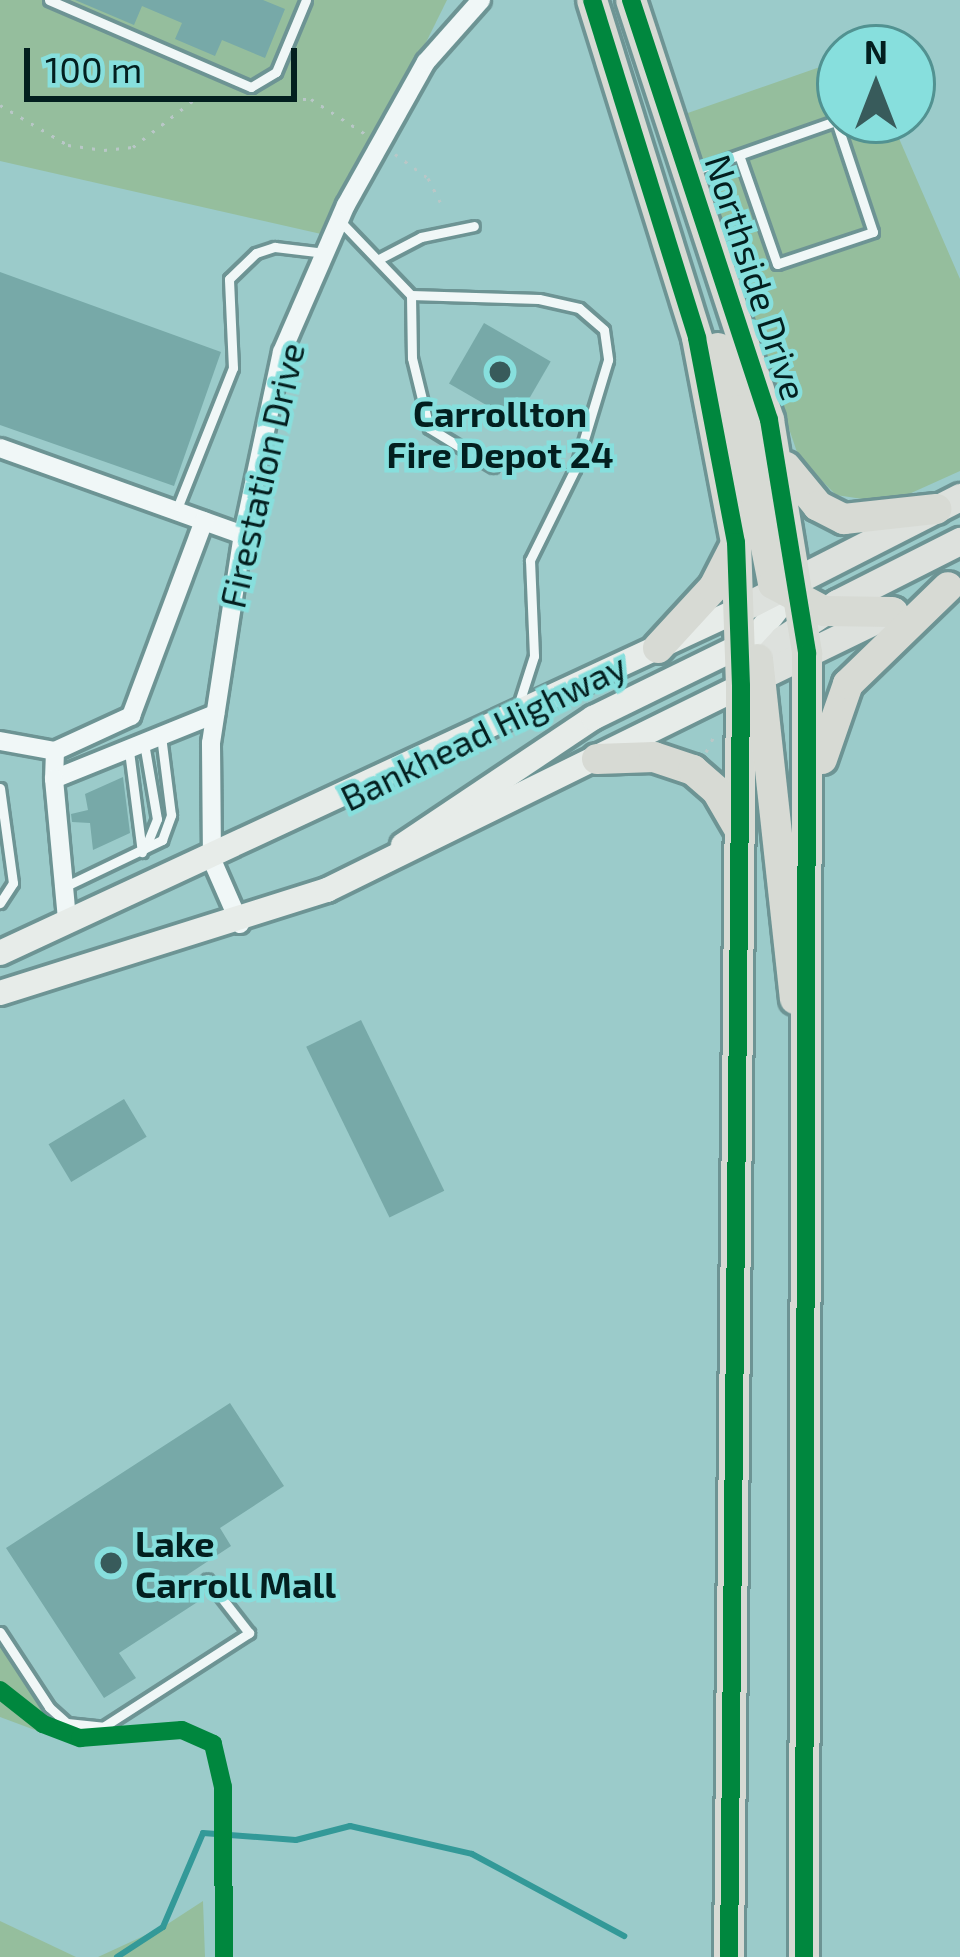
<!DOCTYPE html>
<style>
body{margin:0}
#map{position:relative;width:960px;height:1957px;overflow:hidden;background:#9bcbca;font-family:"Exo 2",sans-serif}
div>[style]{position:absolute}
.green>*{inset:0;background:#95be9d}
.stream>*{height:6px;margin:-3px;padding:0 3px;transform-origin:3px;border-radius:3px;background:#339998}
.building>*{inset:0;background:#77a9a8;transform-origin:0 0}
.path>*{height:3px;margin-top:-1.5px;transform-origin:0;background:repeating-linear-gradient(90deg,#b9c7c7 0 3px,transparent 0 12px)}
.roads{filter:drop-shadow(3px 0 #6d9494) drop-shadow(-3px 0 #6d9494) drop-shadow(0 3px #6d9494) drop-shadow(0 -3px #6d9494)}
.service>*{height:9px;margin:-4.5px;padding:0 4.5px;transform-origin:4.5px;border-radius:4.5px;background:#f0f7f7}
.minor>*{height:18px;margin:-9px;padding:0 9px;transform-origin:9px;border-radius:9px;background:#f0f7f7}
.secondary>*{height:24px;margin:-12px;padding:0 12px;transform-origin:12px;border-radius:12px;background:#e7ece9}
.primary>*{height:27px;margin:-13.5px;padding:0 13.5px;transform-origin:13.5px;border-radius:13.5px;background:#dde1dd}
.trunk>*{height:30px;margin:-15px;padding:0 15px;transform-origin:15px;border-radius:15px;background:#d7dad4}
.cycleway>*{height:18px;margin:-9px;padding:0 9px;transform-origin:9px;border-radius:9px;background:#00873e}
.dots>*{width:33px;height:33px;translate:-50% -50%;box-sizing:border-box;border:6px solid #87dfdd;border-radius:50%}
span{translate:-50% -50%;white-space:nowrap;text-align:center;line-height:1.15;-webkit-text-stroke:9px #87dfdd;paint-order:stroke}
.street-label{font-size:36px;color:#031f1f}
.poi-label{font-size:36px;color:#031f1f;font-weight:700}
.left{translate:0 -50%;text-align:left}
.north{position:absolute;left:816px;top:24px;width:120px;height:120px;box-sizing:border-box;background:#87dfdd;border:3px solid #529291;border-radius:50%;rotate:0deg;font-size:33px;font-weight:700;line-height:48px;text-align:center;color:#031f1f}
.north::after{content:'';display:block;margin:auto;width:42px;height:54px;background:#385b5b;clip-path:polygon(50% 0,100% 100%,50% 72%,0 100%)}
.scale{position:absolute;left:24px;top:48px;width:273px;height:54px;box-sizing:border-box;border:6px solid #031f1f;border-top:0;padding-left:15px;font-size:36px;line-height:42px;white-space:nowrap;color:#031f1f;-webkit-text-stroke:9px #87dfdd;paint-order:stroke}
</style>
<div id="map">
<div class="green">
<i style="clip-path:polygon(0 0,447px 0,330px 236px,0 161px)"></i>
<i style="clip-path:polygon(840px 60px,840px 120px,891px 120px,960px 279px,960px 471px,889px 503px,836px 495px,799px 458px,682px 115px)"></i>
<i style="clip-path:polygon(0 1638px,49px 1707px,43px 1733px,0 1717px)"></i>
<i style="clip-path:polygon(203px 1901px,205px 1957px,98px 1957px,163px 1927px)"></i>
<i style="clip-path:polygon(0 1921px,76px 1957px,0 1957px)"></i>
</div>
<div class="stream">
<i style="left:117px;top:1957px;width:55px;rotate:-33.1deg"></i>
<i style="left:163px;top:1927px;width:102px;rotate:-66.9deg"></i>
<i style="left:203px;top:1833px;width:93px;rotate:4.3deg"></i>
<i style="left:296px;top:1840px;width:56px;rotate:-14.5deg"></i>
<i style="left:350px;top:1826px;width:125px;rotate:12.9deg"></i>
<i style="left:472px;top:1854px;width:173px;rotate:28.3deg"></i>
</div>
<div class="building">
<i style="clip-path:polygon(75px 0,263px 0,285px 9px,265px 58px,222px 40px,215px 56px,175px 39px,182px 23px,142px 6px,134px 25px)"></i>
<i style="clip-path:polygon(0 272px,221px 352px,174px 486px,0 425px)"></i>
<i style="left:484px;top:323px;width:77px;height:70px;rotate:30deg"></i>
<i style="clip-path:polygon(123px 777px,130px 833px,93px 850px,90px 823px,72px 822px,71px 814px,88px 810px,85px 794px)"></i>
<i style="left:361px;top:1020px;width:190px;height:61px;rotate:64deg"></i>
<i style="left:124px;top:1099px;width:44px;height:88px;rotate:59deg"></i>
<i style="clip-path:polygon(230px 1403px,284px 1486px,220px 1528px,231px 1546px,184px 1577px,199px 1601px,119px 1653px,136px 1678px,104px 1698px,6px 1548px)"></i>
</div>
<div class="path">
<i style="left:0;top:105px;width:79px;rotate:30.5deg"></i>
<i style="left:68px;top:145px;width:36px;rotate:8deg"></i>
<i style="left:104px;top:150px;width:29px;rotate:-6deg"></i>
<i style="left:133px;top:147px;width:78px;rotate:-37.7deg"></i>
<i style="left:195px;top:99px;width:116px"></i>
<i style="left:311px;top:99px;width:67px;rotate:32.7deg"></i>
<i style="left:395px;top:154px;width:41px;rotate:36deg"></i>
<i style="left:428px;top:178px;width:27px;rotate:63deg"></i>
<i style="left:706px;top:752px;width:20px;rotate:-63deg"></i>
</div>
<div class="roads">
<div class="service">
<i style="left:49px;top:0;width:220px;rotate:23.3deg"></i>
<i style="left:251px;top:87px;width:29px;rotate:-31deg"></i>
<i style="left:276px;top:72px;width:78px;rotate:-67.4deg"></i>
<i style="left:693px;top:171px;width:151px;rotate:-19.3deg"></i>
<i style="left:836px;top:121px;width:117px;rotate:71.6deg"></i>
<i style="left:873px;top:232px;width:101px;rotate:161.6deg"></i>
<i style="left:777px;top:264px;width:115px;rotate:-109.2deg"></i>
<i style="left:339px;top:220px;width:104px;rotate:46.2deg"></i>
<i style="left:411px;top:295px;width:63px;rotate:89.1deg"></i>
<i style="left:412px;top:358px;width:72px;rotate:76.3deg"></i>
<i style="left:429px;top:428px;width:75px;rotate:31.4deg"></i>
<i style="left:379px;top:259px;width:47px;rotate:-27.6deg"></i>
<i style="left:421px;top:237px;width:54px;rotate:-11.7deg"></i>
<i style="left:411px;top:295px;width:128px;rotate:1.8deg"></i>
<i style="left:539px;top:299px;width:41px;rotate:12.7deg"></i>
<i style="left:579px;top:308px;width:33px;rotate:41deg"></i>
<i style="left:604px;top:330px;width:30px;rotate:82deg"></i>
<i style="left:608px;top:360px;width:114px;rotate:106.8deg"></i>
<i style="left:575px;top:469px;width:102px;rotate:116.3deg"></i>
<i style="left:530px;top:560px;width:96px;rotate:87.6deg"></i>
<i style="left:534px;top:656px;width:56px;rotate:107.8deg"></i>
<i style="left:176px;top:511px;width:154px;rotate:-68.3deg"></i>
<i style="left:233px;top:368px;width:89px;rotate:-92.6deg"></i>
<i style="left:229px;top:279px;width:37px;rotate:-44deg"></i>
<i style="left:256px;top:253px;width:20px;rotate:-18deg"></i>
<i style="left:275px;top:247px;width:50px;rotate:6.8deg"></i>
<i style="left:144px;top:743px;width:77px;rotate:80.3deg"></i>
<i style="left:157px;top:819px;width:31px;rotate:112deg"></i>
<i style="left:129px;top:751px;width:102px;rotate:82.7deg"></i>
<i style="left:0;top:788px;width:96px;rotate:82.2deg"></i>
<i style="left:13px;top:883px;width:24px;rotate:123deg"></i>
<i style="left:64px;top:887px;width:109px;rotate:-25.6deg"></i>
<i style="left:162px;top:840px;width:27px;rotate:-70deg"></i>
<i style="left:171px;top:815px;width:80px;rotate:-97.2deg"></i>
<i style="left:0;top:1632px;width:90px;rotate:56.8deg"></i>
<i style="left:49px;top:1707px;width:24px;rotate:42deg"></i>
<i style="left:67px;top:1723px;width:36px;rotate:6deg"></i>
<i style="left:103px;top:1727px;width:174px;rotate:-32.8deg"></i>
<i style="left:249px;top:1633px;width:68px;rotate:-127.9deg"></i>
</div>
<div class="minor">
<i style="left:0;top:448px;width:258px;rotate:19.7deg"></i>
<i style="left:0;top:741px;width:56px;rotate:10.3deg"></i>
<i style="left:55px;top:751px;width:28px;rotate:92deg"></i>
<i style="left:54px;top:779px;width:174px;rotate:-22deg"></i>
<i style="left:55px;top:751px;width:84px;rotate:-24.7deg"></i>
<i style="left:131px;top:716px;width:208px;rotate:-69.5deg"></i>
<i style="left:54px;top:779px;width:142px;rotate:84.7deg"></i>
<i style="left:240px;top:924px;width:70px;rotate:-113.6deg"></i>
<i style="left:212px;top:860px;width:117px;rotate:-90.5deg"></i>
<i style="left:211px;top:743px;width:210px;rotate:-81.3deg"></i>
<i style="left:243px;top:535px;width:187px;rotate:-78deg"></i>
<i style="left:282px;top:352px;width:160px;rotate:-66.5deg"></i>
<i style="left:346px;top:205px;width:164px;rotate:-60.8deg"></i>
<i style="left:426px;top:62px;width:83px;rotate:-48.4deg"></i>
</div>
<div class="secondary">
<i style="left:403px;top:845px;width:229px;rotate:-33.8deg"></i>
<i style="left:593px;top:718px;width:179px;rotate:-26.1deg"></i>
<i style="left:754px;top:639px;width:72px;rotate:-52.3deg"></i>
<i style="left:0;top:953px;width:816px;rotate:-24.93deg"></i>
<i style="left:0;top:993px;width:343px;rotate:-17.5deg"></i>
<i style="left:327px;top:890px;width:462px;rotate:-26.2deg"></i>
</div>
<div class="primary">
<i style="left:740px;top:609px;width:247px;rotate:-27deg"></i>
<i style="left:747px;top:678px;width:53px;rotate:-47.3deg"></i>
<i style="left:783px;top:639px;width:65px;rotate:-33.7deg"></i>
<i style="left:837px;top:603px;width:138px;rotate:-26.8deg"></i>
<i style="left:750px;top:681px;width:160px;rotate:-25.9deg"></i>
</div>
<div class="trunk">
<i style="left:592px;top:0;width:354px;rotate:72.7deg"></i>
<i style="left:697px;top:338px;width:208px;rotate:79.2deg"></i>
<i style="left:736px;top:542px;width:144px;rotate:88deg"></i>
<i style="left:741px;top:686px;width:1271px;rotate:90.54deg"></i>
<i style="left:631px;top:0;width:442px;rotate:71.8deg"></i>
<i style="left:769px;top:420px;width:236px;rotate:80.7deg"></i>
<i style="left:807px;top:653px;width:1304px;rotate:90.13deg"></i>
<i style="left:718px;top:348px;width:65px;rotate:71.3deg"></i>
<i style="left:739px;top:410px;width:177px;rotate:78.9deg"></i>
<i style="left:773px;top:584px;width:58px;rotate:27.9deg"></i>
<i style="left:824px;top:611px;width:68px;rotate:0.8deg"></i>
<i style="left:786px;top:467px;width:50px;rotate:50.6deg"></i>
<i style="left:818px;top:506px;width:29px;rotate:27deg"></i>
<i style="left:844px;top:519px;width:93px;rotate:-6.2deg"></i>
<i style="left:658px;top:648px;width:83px;rotate:-47.4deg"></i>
<i style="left:714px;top:587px;width:44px;rotate:-62.9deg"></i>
<i style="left:758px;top:659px;width:342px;rotate:83.8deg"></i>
<i style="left:597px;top:759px;width:57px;rotate:-2deg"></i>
<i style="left:654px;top:757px;width:41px;rotate:18.4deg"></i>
<i style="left:693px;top:770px;width:32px;rotate:41deg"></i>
<i style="left:717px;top:791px;width:44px;rotate:59.9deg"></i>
<i style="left:822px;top:759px;width:79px;rotate:-70.9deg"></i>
<i style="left:848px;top:684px;width:139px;rotate:-44.1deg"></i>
</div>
</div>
<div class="cycleway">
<i style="left:592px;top:0;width:354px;rotate:72.7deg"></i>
<i style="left:697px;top:338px;width:208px;rotate:79.2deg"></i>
<i style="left:736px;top:542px;width:144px;rotate:88deg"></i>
<i style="left:741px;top:686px;width:1271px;rotate:90.54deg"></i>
<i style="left:631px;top:0;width:442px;rotate:71.8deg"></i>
<i style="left:769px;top:420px;width:236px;rotate:80.7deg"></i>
<i style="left:807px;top:653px;width:1304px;rotate:90.13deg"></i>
<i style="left:0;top:1690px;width:55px;rotate:38.3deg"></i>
<i style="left:43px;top:1724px;width:40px;rotate:21deg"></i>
<i style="left:80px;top:1738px;width:102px;rotate:-4.5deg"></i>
<i style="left:182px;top:1730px;width:34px;rotate:24deg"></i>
<i style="left:213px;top:1744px;width:44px;rotate:76.9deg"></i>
<i style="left:223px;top:1787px;width:170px;rotate:89.7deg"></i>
</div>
<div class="dots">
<i style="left:500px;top:372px;background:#385b5b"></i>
<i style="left:111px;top:1563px;background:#385b5b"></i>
</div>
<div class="street-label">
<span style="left:757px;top:277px;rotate:72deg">Northside Drive</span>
<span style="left:261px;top:475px;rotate:-77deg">Firestation Drive</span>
<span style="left:483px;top:731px;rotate:-26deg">Bankhead Highway</span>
</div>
<div class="poi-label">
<span style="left:500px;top:433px">Carrollton<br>Fire Depot 24</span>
<span class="left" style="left:135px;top:1563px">Lake<br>Carroll Mall</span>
</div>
<div class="north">N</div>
<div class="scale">100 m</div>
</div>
